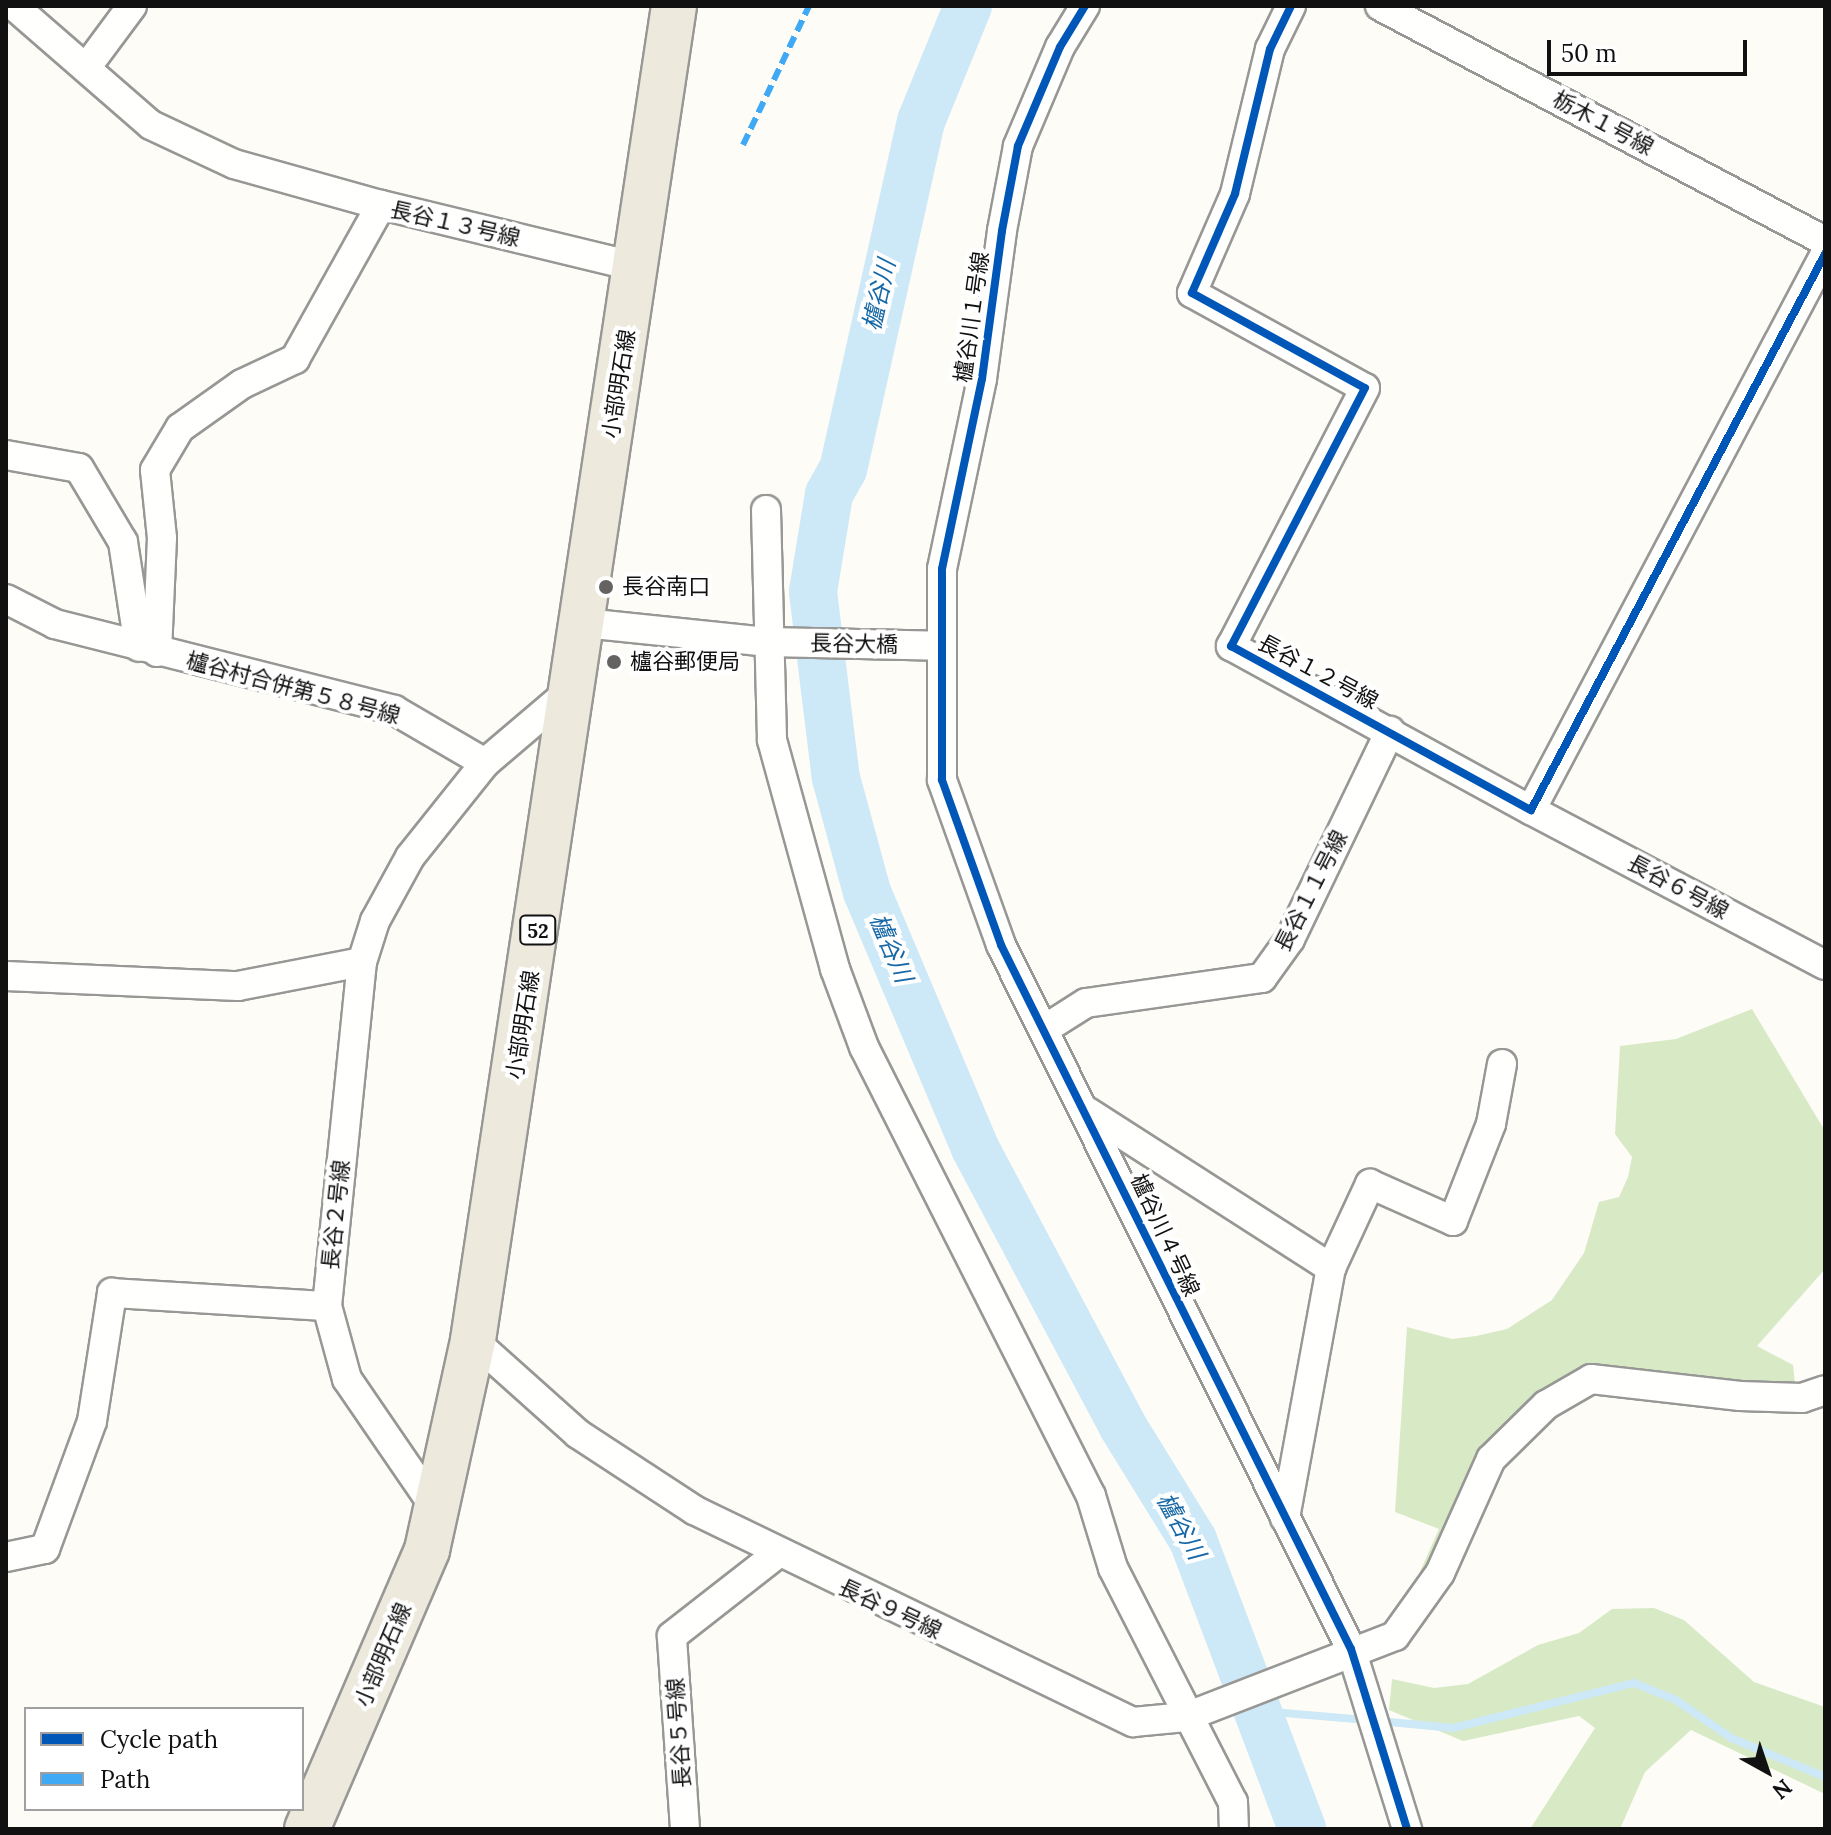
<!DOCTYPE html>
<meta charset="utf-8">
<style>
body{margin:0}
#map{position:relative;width:1831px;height:1835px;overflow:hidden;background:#fdfcf7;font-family:Lora,"Noto Sans JP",serif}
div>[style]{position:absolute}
.forest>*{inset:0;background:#d8eac5}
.stream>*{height:8px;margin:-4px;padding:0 4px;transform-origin:4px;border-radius:4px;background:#cde8f7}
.river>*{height:48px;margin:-24px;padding:0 24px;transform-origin:24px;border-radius:24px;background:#cde8f7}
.roads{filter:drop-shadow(2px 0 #979795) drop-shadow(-2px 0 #979795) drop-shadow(0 2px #979795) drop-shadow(0 -2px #979795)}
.street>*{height:28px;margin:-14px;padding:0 14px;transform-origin:14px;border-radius:14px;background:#fffffe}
.primary>*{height:44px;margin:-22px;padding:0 22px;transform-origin:22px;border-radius:22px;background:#ede9dc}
.quiet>*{height:6px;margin-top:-3px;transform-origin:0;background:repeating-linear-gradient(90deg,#3fa9f5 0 12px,transparent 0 18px)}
.cycleway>*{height:8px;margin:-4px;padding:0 4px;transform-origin:4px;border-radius:4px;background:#0057b8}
.dots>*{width:22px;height:22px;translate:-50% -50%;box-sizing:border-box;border:4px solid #fff;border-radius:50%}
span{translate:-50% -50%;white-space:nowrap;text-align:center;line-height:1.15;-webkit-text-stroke:8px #fff;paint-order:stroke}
.shield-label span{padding:2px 6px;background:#fff;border:2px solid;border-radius:6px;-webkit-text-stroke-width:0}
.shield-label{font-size:20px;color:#111;font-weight:700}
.street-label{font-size:22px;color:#111}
.poi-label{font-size:22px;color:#111}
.left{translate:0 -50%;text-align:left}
.water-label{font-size:24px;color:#1768a6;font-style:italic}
.frame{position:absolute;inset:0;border:8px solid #111;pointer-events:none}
.legend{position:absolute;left:24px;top:1707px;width:280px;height:104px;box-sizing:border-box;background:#fff;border:2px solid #a0a0a0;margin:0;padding:10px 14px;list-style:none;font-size:24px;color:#111}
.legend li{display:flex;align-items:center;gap:16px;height:40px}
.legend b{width:40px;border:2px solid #a0a0a0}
.north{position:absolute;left:1727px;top:1731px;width:80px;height:80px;-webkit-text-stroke:6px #fff;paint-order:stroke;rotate:140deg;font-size:22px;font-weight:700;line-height:32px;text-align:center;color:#111}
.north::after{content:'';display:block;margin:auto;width:28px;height:36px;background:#111;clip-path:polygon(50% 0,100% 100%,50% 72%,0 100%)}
.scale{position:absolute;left:1547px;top:40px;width:200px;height:36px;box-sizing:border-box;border:4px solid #111;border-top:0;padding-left:10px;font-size:24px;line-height:28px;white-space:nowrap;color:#111;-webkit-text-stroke:6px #fff;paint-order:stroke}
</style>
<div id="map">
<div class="forest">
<i style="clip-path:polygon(1752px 1009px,1825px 1131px,1825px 1269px,1757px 1346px,1793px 1365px,1796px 1393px,1539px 1393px,1431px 1575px,1419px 1574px,1439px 1529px,1395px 1512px,1407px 1327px,1452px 1339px,1476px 1336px,1507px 1329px,1552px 1300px,1584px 1253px,1599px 1202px,1619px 1197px,1628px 1177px,1632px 1157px,1615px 1134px,1620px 1046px,1676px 1039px)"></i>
<i style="clip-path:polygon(1654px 1608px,1684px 1620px,1754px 1682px,1825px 1707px,1825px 1794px,1691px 1730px,1645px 1772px,1620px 1829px,1530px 1829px,1595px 1728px,1579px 1716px,1463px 1741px,1389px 1710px,1392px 1679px,1434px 1688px,1468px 1684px,1538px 1645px,1579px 1633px,1612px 1609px)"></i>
</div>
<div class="stream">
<i style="left:1261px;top:1711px;width:104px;rotate:4.9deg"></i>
<i style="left:1379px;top:1721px;width:74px;rotate:5.4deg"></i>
<i style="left:1453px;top:1728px;width:187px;rotate:-14deg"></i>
<i style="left:1634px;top:1683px;width:45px;rotate:22deg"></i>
<i style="left:1676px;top:1700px;width:67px;rotate:34.6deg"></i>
<i style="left:1731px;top:1738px;width:102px;rotate:22.5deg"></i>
</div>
<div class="river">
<i style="left:968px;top:6px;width:124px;rotate:112.2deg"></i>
<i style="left:921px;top:121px;width:357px;rotate:102.6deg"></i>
<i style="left:843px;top:469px;width:29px;rotate:119deg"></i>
<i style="left:829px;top:494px;width:99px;rotate:99.3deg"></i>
<i style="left:813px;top:592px;width:187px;rotate:83deg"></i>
<i style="left:836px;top:778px;width:118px;rotate:74.8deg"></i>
<i style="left:867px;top:892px;width:278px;rotate:67.1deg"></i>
<i style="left:975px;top:1148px;width:314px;rotate:62deg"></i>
<i style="left:1122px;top:1425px;width:135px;rotate:58.3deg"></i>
<i style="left:1193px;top:1540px;width:309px;rotate:69.3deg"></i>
</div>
<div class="roads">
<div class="street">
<i style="left:14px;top:6px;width:181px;rotate:41deg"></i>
<i style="left:151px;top:125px;width:92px;rotate:25.2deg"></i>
<i style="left:234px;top:164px;width:153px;rotate:15.6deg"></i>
<i style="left:1085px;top:6px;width:48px;rotate:121.4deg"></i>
<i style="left:1060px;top:47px;width:108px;rotate:113deg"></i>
<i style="left:1018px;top:146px;width:86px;rotate:100.7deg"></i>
<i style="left:1002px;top:231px;width:149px;rotate:97.7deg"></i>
<i style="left:982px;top:379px;width:194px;rotate:101.9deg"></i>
<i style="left:942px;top:569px;width:211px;rotate:90deg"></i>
<i style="left:942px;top:780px;width:175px;rotate:70.3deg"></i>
<i style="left:1001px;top:945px;width:786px;rotate:63.57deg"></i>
<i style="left:1351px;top:1649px;width:189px;rotate:72.7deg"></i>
<i style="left:1291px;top:6px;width:48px;rotate:116deg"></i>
<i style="left:1270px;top:49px;width:149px;rotate:103.6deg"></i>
<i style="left:1235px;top:194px;width:108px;rotate:113.5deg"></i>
<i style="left:1192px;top:293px;width:197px;rotate:28.8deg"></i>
<i style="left:1365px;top:388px;width:291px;rotate:117.4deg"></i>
<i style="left:1231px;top:646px;width:342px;rotate:28.7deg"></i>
<i style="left:1531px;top:810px;width:629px;rotate:-62.13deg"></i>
<i style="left:1380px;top:6px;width:503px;rotate:27.84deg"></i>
<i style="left:86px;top:68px;width:77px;rotate:-53.4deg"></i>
<i style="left:6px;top:455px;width:74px;rotate:10.1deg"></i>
<i style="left:79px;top:468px;width:86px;rotate:59.3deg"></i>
<i style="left:123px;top:542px;width:106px;rotate:81.3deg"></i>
<i style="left:766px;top:510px;width:230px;rotate:88.5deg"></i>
<i style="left:772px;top:740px;width:238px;rotate:74.6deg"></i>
<i style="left:835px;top:969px;width:83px;rotate:69.6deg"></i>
<i style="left:864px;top:1047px;width:503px;rotate:63.18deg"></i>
<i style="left:1091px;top:1496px;width:75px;rotate:73deg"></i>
<i style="left:1113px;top:1568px;width:263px;rotate:62.9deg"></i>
<i style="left:1233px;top:1802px;width:27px;rotate:88deg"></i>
<i style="left:6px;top:599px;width:55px;rotate:27deg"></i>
<i style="left:55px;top:624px;width:350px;rotate:14.2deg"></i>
<i style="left:394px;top:710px;width:105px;rotate:30.2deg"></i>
<i style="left:584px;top:623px;width:186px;rotate:5.9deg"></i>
<i style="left:769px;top:642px;width:170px;rotate:1.3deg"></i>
<i style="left:157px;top:652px;width:114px;rotate:-87.5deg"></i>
<i style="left:162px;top:538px;width:68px;rotate:-95.9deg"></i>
<i style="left:155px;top:470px;width:49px;rotate:-59.2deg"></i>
<i style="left:180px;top:428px;width:76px;rotate:-35.4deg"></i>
<i style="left:242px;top:384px;width:59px;rotate:-25.3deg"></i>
<i style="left:295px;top:359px;width:176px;rotate:-60.8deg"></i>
<i style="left:381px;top:205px;width:263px;rotate:13.6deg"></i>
<i style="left:1531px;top:810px;width:332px;rotate:27.8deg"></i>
<i style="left:6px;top:976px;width:232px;rotate:2.5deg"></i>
<i style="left:238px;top:986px;width:126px;rotate:-11deg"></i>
<i style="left:1048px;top:1027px;width:45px;rotate:-32.3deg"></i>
<i style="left:1086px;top:1003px;width:178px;rotate:-8.1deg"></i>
<i style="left:1262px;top:978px;width:48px;rotate:-54.3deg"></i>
<i style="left:1290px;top:939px;width:231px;rotate:-64.3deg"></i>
<i style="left:1088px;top:1112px;width:289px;rotate:32.7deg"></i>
<i style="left:327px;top:1306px;width:76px;rotate:74.7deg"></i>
<i style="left:347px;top:1379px;width:158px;rotate:55.6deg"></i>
<i style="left:473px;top:1340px;width:141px;rotate:41.8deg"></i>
<i style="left:578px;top:1434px;width:139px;rotate:33.2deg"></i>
<i style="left:694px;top:1510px;width:488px;rotate:25.8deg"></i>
<i style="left:1133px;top:1722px;width:53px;rotate:-5.4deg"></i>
<i style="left:1186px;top:1717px;width:224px;rotate:-21.2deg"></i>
<i style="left:1395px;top:1636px;width:77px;rotate:-54.5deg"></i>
<i style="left:1440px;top:1573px;width:125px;rotate:-65.9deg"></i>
<i style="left:1491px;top:1459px;width:77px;rotate:-44.5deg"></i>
<i style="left:1546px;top:1405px;width:52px;rotate:-30deg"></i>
<i style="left:1591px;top:1379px;width:150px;rotate:6.5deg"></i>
<i style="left:1740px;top:1396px;width:62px;rotate:1.8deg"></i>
<i style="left:1802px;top:1398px;width:24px;rotate:-19deg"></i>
<i style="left:1285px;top:1518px;width:254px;rotate:-79.6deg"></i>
<i style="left:1331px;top:1268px;width:93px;rotate:-65.1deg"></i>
<i style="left:1370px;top:1184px;width:91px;rotate:24deg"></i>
<i style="left:1453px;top:1221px;width:104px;rotate:-68.6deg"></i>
<i style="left:1491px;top:1124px;width:61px;rotate:-79.6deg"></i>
<i style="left:6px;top:1557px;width:40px;rotate:-12deg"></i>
<i style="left:45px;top:1549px;width:136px;rotate:-69.8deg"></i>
<i style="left:92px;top:1421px;width:130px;rotate:-81.1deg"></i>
<i style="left:112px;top:1293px;width:215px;rotate:3.5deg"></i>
<i style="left:327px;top:1306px;width:346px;rotate:-84.2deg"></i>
<i style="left:362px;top:962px;width:43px;rotate:-72.4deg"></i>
<i style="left:375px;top:921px;width:73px;rotate:-61.3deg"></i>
<i style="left:410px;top:857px;width:120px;rotate:-51.4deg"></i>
<i style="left:485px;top:763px;width:116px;rotate:-40.4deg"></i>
<i style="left:685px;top:1829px;width:193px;rotate:-93.9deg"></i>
<i style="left:672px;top:1636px;width:133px;rotate:-38deg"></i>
</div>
<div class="primary">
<i style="left:307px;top:1829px;width:304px;rotate:-66.7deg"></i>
<i style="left:427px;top:1550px;width:215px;rotate:-77.6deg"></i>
<i style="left:473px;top:1340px;width:1349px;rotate:-81.43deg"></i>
</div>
</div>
<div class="quiet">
<i style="left:743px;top:145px;width:154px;rotate:-64.6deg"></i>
</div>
<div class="cycleway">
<i style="left:1085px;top:6px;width:48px;rotate:121.4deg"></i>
<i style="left:1060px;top:47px;width:108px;rotate:113deg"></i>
<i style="left:1018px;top:146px;width:86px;rotate:100.7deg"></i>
<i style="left:1002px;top:231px;width:149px;rotate:97.7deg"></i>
<i style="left:982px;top:379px;width:194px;rotate:101.9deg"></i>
<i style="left:942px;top:569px;width:211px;rotate:90deg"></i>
<i style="left:942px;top:780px;width:175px;rotate:70.3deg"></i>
<i style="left:1001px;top:945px;width:786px;rotate:63.57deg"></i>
<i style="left:1351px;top:1649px;width:189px;rotate:72.7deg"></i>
<i style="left:1291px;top:6px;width:48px;rotate:116deg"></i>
<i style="left:1270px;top:49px;width:149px;rotate:103.6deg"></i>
<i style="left:1235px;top:194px;width:108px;rotate:113.5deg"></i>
<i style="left:1192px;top:293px;width:197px;rotate:28.8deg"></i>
<i style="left:1365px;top:388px;width:291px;rotate:117.4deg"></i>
<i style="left:1231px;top:646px;width:342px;rotate:28.7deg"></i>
<i style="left:1531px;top:810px;width:629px;rotate:-62.13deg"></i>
</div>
<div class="dots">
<i style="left:606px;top:587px;background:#646362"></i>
<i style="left:614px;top:662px;background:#646362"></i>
</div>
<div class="shield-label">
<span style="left:538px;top:930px">52</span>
</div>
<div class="street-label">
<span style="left:1603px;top:123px;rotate:28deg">栃木１号線</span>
<span style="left:455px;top:224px;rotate:13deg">長谷１３号線</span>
<span style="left:972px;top:317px;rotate:-82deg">櫨谷川１号線</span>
<span style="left:619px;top:384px;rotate:-81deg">小部明石線</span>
<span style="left:854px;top:644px;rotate:1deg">長谷大橋</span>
<span style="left:1318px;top:672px;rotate:28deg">長谷１２号線</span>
<span style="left:293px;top:688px;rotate:15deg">櫨谷村合併第５８号線</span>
<span style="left:1678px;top:887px;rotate:28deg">長谷６号線</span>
<span style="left:1311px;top:891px;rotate:-63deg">長谷１１号線</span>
<span style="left:523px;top:1025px;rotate:-81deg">小部明石線</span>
<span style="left:336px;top:1215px;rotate:-84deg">長谷２号線</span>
<span style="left:1165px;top:1235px;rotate:65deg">櫨谷川４号線</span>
<span style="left:890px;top:1609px;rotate:25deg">長谷９号線</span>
<span style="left:383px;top:1655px;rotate:-67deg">小部明石線</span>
<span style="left:679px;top:1733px;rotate:-94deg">長谷５号線</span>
</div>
<div class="poi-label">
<span class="left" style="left:622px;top:587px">長谷南口</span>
<span class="left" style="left:630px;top:662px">櫨谷郵便局</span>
</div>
<div class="water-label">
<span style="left:879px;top:295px;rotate:-77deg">櫨谷川</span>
<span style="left:891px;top:948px;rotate:67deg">櫨谷川</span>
<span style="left:1181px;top:1526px;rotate:61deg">櫨谷川</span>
</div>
<div class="frame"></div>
<ul class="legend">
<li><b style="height:10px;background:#0057b8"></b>Cycle path</li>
<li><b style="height:10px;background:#3fa9f5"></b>Path</li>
</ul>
<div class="north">N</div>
<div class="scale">50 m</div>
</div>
